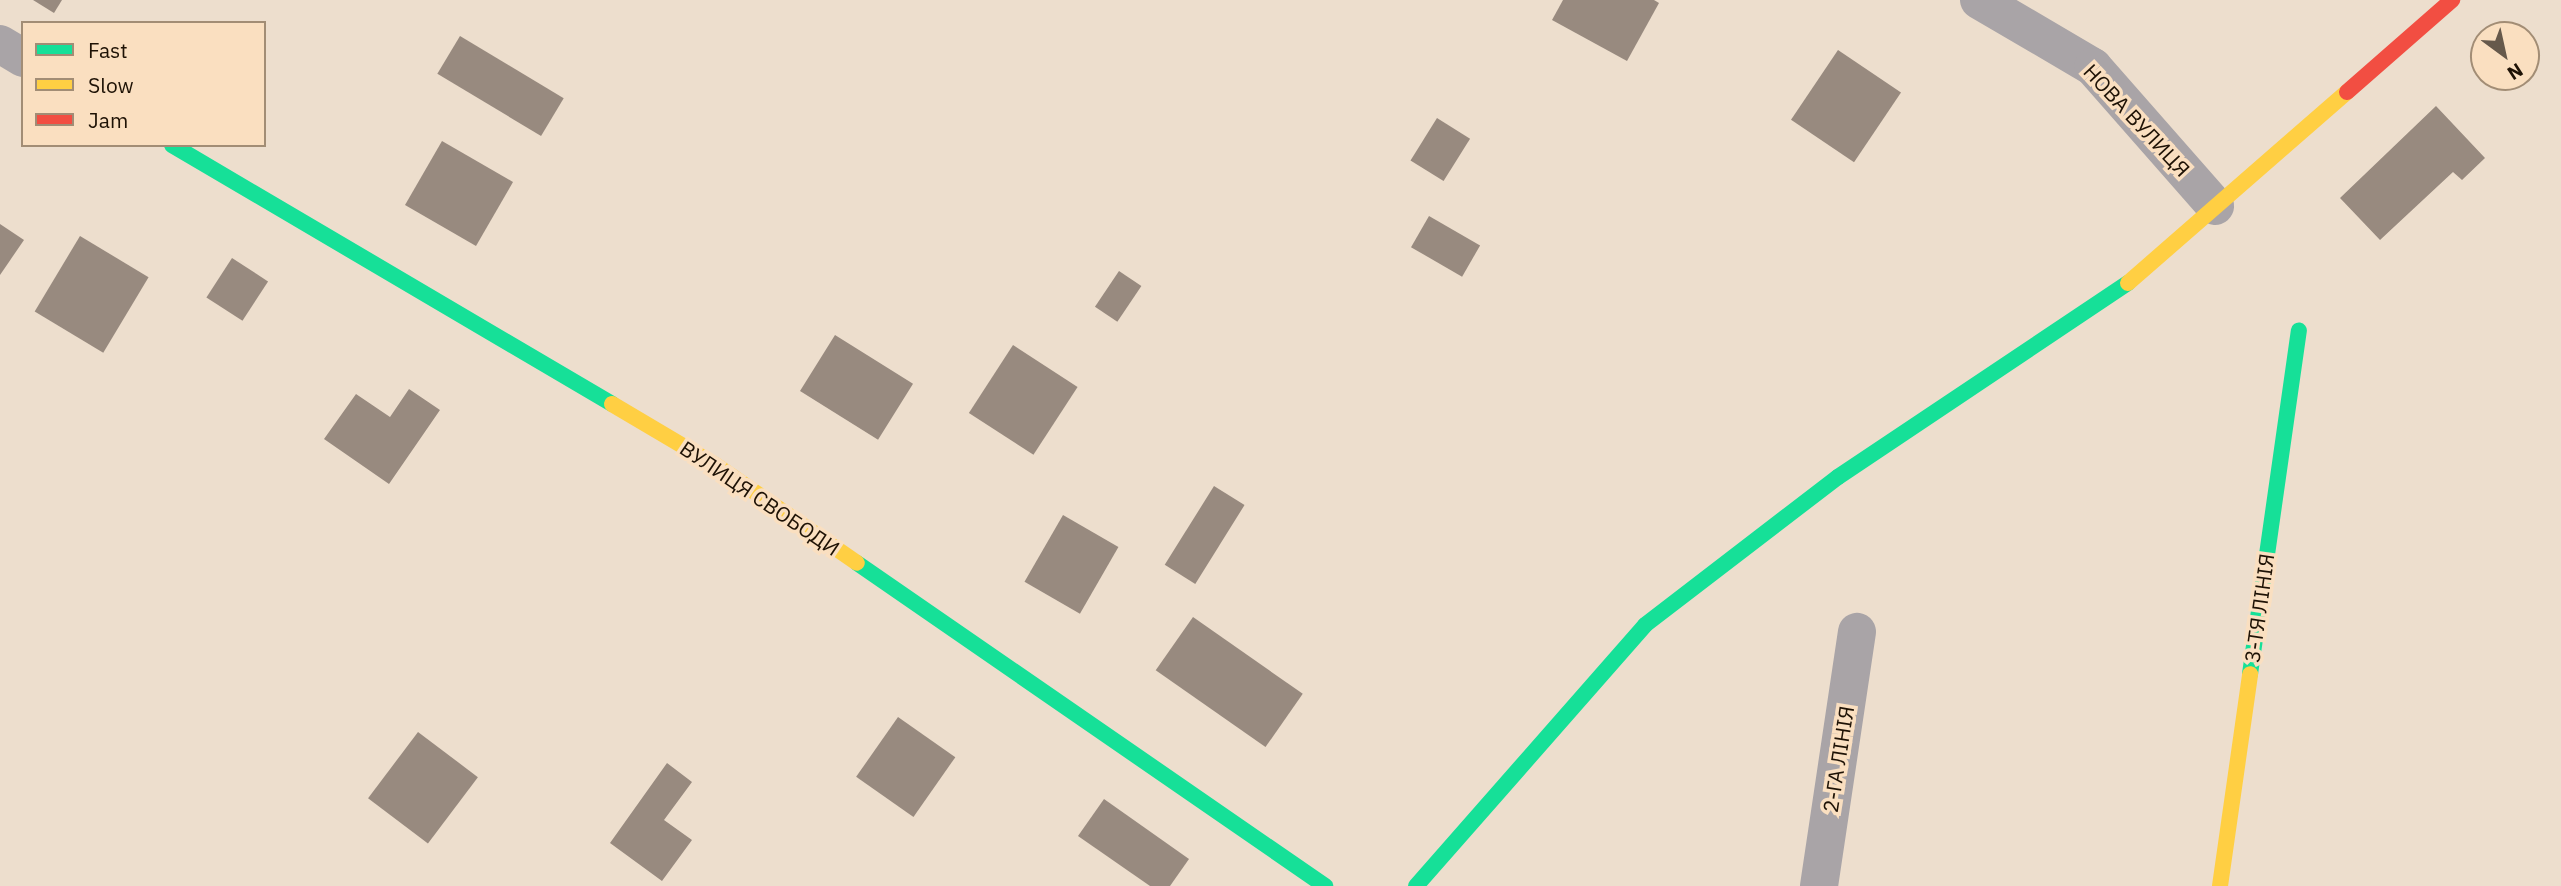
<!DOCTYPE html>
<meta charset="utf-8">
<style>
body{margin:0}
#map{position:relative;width:2561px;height:886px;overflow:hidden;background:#eddecd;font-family:"IBM Plex Sans",sans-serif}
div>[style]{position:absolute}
.building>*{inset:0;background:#988a7f;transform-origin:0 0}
.street>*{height:38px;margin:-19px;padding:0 19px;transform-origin:19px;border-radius:19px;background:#a9a4a7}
.fast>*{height:16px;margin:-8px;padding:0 8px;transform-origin:8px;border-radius:8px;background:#16e098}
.slow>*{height:16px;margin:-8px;padding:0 8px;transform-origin:8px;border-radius:8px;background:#ffcf43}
.jam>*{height:16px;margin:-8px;padding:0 8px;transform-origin:8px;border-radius:8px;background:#f24e42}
span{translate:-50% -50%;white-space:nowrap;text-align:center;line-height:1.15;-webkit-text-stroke:7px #fadfc0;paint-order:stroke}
.street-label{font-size:21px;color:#1e1205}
.legend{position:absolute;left:21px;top:21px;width:245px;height:126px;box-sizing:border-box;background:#fadfc0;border:2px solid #a28d75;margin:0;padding:9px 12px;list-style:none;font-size:21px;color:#1e1205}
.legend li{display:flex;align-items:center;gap:14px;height:35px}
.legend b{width:35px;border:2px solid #a28d75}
.north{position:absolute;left:2470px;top:21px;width:70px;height:70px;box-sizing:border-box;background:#fadfc0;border:2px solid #a28d75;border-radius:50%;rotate:147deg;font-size:19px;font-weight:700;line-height:28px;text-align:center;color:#1e1205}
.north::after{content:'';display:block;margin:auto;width:24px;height:32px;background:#66594b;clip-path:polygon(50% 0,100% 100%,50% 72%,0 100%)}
</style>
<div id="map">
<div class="building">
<i style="clip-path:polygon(33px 0,62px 0,54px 13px)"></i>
<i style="clip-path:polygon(1563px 0,1654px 0,1659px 3px,1627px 61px,1552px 20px)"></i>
<i style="left:460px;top:36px;width:121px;height:44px;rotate:31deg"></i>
<i style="left:1838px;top:50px;width:76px;height:84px;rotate:34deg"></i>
<i style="clip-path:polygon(2436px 106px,2485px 158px,2462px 180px,2453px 172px,2380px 240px,2340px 198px)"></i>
<i style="left:1437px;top:118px;width:39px;height:50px;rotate:32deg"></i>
<i style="left:442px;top:141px;width:82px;height:74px;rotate:30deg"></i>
<i style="left:1429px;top:216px;width:59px;height:36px;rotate:30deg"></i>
<i style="clip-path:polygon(0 224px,24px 240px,0 275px)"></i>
<i style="left:80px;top:236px;width:80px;height:88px;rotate:31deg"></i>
<i style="left:232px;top:258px;width:43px;height:47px;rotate:33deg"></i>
<i style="left:1119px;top:271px;width:27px;height:43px;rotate:34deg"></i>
<i style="left:835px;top:335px;width:92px;height:66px;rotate:32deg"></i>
<i style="left:1013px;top:345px;width:77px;height:81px;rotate:33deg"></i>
<i style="clip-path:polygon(409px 389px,440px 410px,389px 484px,324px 439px,356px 394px,390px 417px)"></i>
<i style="left:1214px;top:486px;width:36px;height:93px;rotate:32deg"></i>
<i style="left:1063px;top:515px;width:64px;height:77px;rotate:30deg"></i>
<i style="left:1193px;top:617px;width:134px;height:65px;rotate:35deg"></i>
<i style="left:898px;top:717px;width:70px;height:73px;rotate:35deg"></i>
<i style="left:418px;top:732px;width:75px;height:83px;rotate:37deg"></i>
<i style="clip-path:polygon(667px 763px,692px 782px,664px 820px,692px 840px,662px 881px,610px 843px)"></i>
<i style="clip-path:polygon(1104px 799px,1189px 859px,1170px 886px,1150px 886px,1078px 836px)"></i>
</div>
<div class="street">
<i style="left:1979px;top:0;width:132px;rotate:30.4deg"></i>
<i style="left:2093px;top:67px;width:185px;rotate:48.7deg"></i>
<i style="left:0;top:44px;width:27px;rotate:31deg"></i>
<i style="left:1819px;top:886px;width:257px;rotate:-81.5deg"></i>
</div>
<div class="fast">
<i style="left:172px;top:145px;width:511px;rotate:30.48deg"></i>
<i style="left:857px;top:563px;width:569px;rotate:34.61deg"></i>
<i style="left:2250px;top:674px;width:347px;rotate:-81.9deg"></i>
<i style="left:1416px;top:886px;width:347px;rotate:-48.7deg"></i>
<i style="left:1645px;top:625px;width:243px;rotate:-37.5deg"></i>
<i style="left:1838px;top:477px;width:349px;rotate:-33.8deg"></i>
</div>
<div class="slow">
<i style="left:2128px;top:283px;width:291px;rotate:-41.1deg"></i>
<i style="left:612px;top:404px;width:122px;rotate:30.6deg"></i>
<i style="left:717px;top:466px;width:170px;rotate:34.7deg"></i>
<i style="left:2220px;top:886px;width:214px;rotate:-81.9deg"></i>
</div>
<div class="jam">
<i style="left:2347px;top:92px;width:140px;rotate:-41.2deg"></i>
</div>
<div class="street-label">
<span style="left:2137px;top:120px;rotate:47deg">НОВА ВУЛИЦЯ</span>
<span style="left:760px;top:498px;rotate:34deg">ВУЛИЦЯ СВОБОДИ</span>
<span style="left:2259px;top:608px;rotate:-82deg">3-ТЯ ЛІНІЯ</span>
<span style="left:1838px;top:759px;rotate:-81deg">2-ГА ЛІНІЯ</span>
</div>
<ul class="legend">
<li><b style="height:9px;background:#16e098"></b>Fast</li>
<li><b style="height:9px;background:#ffcf43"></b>Slow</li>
<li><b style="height:9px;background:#f24e42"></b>Jam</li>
</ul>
<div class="north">N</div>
</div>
